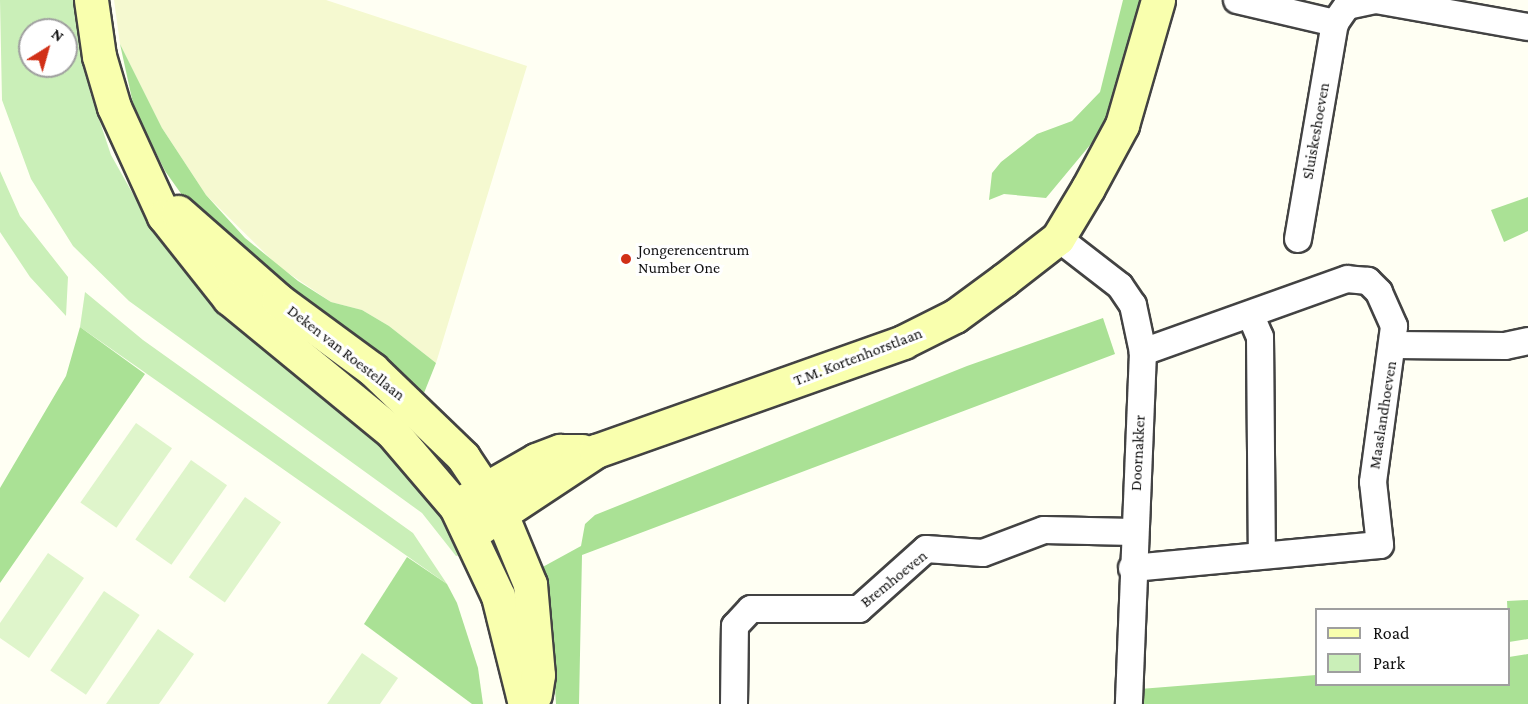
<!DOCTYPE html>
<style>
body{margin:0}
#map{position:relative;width:1528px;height:704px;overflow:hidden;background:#fffff3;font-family:"Crimson Pro",serif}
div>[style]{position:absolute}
.farmland>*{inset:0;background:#f5f9d0}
.green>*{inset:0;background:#caefb8}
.forest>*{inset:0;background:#aae195}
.pitch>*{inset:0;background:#dff5cb;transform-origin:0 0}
.roads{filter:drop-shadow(2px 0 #434343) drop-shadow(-2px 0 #434343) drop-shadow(0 2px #434343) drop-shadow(0 -2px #434343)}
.street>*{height:26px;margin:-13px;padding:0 13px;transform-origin:13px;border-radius:13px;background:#fff}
.secondary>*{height:33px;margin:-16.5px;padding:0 16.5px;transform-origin:16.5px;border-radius:16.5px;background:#f9ffae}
.dots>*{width:16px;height:16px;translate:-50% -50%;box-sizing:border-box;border:3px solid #fff;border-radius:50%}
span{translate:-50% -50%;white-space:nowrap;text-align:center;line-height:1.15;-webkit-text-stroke:6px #fff;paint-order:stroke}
.street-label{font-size:16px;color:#101010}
.poi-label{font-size:16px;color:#101010}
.left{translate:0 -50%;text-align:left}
.legend{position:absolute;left:1315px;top:608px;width:195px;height:78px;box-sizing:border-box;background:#fff;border:2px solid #9f9f9f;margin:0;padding:8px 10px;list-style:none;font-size:18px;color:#101010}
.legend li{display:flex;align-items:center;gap:12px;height:30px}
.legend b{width:30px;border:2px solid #9f9f9f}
.north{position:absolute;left:18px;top:18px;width:60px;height:60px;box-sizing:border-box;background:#fff;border:2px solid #9f9f9f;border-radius:50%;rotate:37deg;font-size:16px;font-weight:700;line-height:24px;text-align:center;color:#101010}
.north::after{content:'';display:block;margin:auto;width:21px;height:27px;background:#d13017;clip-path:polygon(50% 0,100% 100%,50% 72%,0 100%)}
</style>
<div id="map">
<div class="farmland">
<i style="clip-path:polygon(114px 0,326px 0,527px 66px,436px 363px,389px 326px,362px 310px,331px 302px,278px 266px,206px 195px,162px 128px,120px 44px)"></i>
</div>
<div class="green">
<i style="clip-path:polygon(evenodd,0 0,74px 0,90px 92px,111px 155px,156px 235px,187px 271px,388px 439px,472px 553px,456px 556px,422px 513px,129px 301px,73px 246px,31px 179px,2px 100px,0 0,30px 30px,66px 30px,66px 66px,30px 66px,30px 30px)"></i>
<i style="clip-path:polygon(0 171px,20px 216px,68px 277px,66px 316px,30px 277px,0 232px)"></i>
<i style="clip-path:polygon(85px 292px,143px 340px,413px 533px,447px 584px,80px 327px)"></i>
</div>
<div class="forest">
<i style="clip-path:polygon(1123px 0,1143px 0,1105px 127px,1046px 198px,1004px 194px,989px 200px,992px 173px,1001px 162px,1037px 134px,1072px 121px,1100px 92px)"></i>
<i style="clip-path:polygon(120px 44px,162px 128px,206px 195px,245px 238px,298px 281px,331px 302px,362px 310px,389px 326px,436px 363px,422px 398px,187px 202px,165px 171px,134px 108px)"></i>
<i style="clip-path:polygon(1528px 197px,1528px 231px,1504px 242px,1491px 210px)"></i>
<i style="clip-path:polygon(1103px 318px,1115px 354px,582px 555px,579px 704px,556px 704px,550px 608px,539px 569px,581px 546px,585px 524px,595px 515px,967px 366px)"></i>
<i style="clip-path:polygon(80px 327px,145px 374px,0 583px,0 488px,66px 376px)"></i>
<i style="clip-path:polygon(407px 557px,447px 584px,457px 603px,478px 668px,483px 704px,472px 704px,364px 624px)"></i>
<i style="clip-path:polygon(1528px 600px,1528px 639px,1509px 642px,1507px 601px)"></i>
<i style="clip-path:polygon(1528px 654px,1528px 704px,1139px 704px,1140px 689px,1316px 675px,1316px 684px,1508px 684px,1509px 657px)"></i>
</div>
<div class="pitch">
<i style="left:136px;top:423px;width:44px;height:97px;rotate:35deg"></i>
<i style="left:191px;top:460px;width:44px;height:97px;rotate:35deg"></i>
<i style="left:245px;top:497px;width:44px;height:98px;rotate:35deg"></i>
<i style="clip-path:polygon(48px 553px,84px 578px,29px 658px,0 638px,0 623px)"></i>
<i style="left:104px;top:591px;width:43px;height:96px;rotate:34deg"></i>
<i style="clip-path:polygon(158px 629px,194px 654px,159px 704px,106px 704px)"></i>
<i style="clip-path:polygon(362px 653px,398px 678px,380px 704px,327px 704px)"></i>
</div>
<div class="roads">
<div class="street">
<i style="left:1237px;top:0;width:101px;rotate:13.2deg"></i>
<i style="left:1058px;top:238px;width:78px;rotate:37.7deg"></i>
<i style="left:1120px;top:286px;width:23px;rotate:56deg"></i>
<i style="left:1133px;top:305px;width:48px;rotate:78deg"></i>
<i style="left:1143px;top:352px;width:352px;rotate:92.3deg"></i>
<i style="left:1298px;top:239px;width:219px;rotate:-80.3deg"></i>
<i style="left:1335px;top:23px;width:21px;rotate:-55deg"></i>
<i style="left:1347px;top:6px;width:30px;rotate:-12deg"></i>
<i style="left:1376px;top:0;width:154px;rotate:10.1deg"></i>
<i style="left:1251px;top:316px;width:23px;rotate:67deg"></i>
<i style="left:1260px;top:337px;width:218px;rotate:89.5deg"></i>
<i style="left:1394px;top:345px;width:111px;rotate:0.5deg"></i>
<i style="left:1505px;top:346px;width:24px;rotate:-12deg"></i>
<i style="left:1132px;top:568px;width:249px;rotate:-5.3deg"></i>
<i style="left:1380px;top:545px;width:63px;rotate:-96.3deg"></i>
<i style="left:1373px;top:482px;width:157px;rotate:-82.3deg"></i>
<i style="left:1394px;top:326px;width:37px;rotate:-114deg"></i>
<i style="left:1379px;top:292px;width:16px;rotate:-135deg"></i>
<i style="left:1368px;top:281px;width:21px;rotate:-175deg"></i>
<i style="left:1347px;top:279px;width:217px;rotate:160.3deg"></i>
<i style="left:734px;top:704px;width:78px;rotate:-89.3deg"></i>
<i style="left:735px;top:626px;width:23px;rotate:-47deg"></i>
<i style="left:751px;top:609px;width:108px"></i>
<i style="left:859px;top:609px;width:90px;rotate:-41.8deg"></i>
<i style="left:926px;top:549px;width:57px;rotate:4deg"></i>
<i style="left:983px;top:553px;width:65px;rotate:-20.7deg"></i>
<i style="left:1044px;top:530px;width:90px;rotate:1.3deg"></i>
</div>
<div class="secondary">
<i style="left:91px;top:0;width:57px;rotate:81.9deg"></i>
<i style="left:99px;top:56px;width:53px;rotate:73.6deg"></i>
<i style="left:114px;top:107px;width:120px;rotate:65.4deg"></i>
<i style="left:164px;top:216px;width:105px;rotate:51.6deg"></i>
<i style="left:229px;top:298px;width:211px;rotate:39.4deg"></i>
<i style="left:392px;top:432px;width:99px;rotate:49.5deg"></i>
<i style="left:456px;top:507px;width:98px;rotate:64.7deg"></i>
<i style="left:498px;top:596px;width:111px;rotate:76deg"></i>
<i style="left:178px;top:212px;width:133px;rotate:41.3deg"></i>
<i style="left:278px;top:300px;width:117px;rotate:36.3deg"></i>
<i style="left:372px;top:369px;width:127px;rotate:44deg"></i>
<i style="left:463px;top:457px;width:69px;rotate:56.3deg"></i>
<i style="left:501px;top:514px;width:76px;rotate:67.5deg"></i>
<i style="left:530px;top:584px;width:91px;rotate:85deg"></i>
<i style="left:538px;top:675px;width:20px;rotate:99deg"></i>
<i style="left:466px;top:500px;width:81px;rotate:-29.7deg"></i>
<i style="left:536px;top:460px;width:26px;rotate:-21deg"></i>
<i style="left:560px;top:451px;width:22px"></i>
<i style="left:472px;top:533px;width:149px;rotate:-33.5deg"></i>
<i style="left:596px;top:451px;width:326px;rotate:-19.5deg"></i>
<i style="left:903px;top:342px;width:58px;rotate:-26.6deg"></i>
<i style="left:955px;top:316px;width:61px;rotate:-36.3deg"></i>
<i style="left:1004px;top:280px;width:68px;rotate:-37.9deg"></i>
<i style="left:1058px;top:238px;width:58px;rotate:-59deg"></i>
<i style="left:1088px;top:188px;width:72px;rotate:-61.6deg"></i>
<i style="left:1122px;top:125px;width:130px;rotate:-73.9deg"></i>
</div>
</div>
<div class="dots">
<i style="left:626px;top:259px;background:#d13017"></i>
</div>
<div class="street-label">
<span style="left:1316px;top:131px;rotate:-80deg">Sluiskeshoeven</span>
<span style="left:346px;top:353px;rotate:38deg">Deken van Roestellaan</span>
<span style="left:858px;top:357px;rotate:-21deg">T.M. Kortenhorstlaan</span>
<span style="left:1383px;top:415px;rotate:-81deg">Maaslandhoeven</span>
<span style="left:1138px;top:453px;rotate:-87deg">Doornakker</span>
<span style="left:894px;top:579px;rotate:-39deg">Bremhoeven</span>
</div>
<div class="poi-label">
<span class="left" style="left:638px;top:259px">Jongerencentrum<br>Number One</span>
</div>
<ul class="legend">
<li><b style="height:8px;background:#f9ffae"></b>Road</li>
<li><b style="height:16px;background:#caefb8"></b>Park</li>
</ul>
<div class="north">N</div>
</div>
